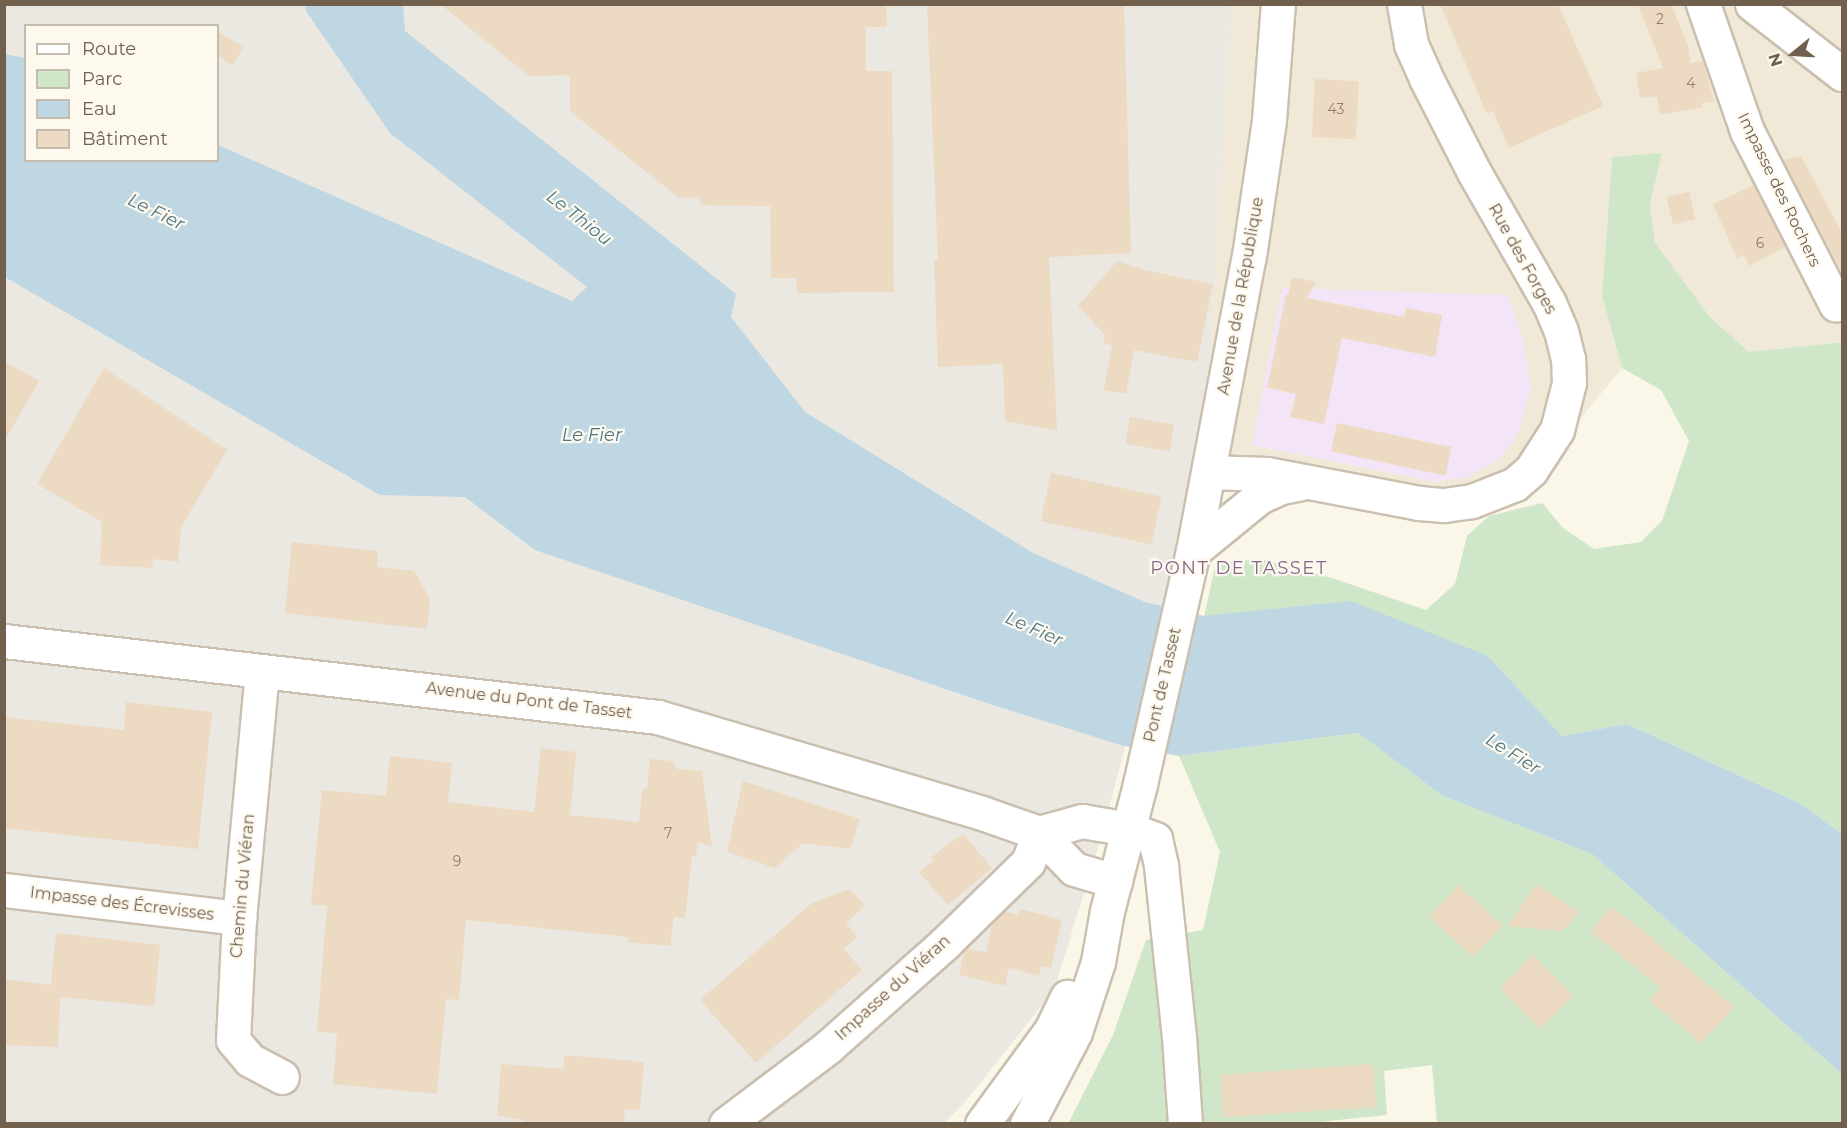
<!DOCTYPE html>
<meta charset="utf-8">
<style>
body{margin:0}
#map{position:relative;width:1847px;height:1128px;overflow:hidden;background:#faf6e8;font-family:Montserrat,sans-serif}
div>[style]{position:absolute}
.residential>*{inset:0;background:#f1e9d7}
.industrial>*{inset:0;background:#ebe7e1}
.education>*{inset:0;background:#f3e5f7}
.green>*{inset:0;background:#cfe7c8}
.water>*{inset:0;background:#bed7e2}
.building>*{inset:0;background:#eddac2;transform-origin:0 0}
.roads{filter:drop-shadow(2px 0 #cbbfaf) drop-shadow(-2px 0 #cbbfaf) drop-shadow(0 2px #cbbfaf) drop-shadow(0 -2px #cbbfaf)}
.street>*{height:33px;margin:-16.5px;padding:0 16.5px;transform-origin:16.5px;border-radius:16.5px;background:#fff}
.secondary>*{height:33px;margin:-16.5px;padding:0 16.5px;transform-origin:16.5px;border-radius:16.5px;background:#fff}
span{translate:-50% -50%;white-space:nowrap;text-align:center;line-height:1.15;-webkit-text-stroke:4.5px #fdf9ee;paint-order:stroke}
.number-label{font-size:14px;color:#917e6c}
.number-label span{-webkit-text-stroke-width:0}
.street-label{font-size:16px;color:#72604f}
.water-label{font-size:18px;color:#4e778a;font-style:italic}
.neighbourhood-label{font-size:18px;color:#87668d;letter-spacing:1.5px}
.frame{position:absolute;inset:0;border:6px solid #72604f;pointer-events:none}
.legend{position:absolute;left:24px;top:24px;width:195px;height:138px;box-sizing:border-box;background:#fdf9ee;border:2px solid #c5bcae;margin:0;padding:8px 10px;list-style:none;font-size:18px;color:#72604f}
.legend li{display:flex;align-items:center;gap:12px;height:30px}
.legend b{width:30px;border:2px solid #c5bcae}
.north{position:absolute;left:1763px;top:24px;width:60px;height:60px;-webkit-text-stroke:4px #fdf9ee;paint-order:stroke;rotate:252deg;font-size:16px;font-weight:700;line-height:24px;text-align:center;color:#72604f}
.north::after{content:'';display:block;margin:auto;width:21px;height:27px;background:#72604f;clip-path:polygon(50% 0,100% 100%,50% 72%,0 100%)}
</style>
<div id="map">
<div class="residential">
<i style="clip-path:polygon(1232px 5px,1842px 5px,1842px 342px,1749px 352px,1710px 317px,1655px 243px,1650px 204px,1662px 154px,1612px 157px,1602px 296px,1622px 368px,1512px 501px,1204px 451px)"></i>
</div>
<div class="industrial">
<i style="clip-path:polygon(evenodd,5px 5px,1232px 5px,1204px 451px,1100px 841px,1054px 990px,966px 1101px,944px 1123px,5px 1124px,5px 5px,26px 26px,218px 26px,218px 160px,26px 160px,26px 26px)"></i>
</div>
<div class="education">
<i style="clip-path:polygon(1282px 288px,1508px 295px,1523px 340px,1531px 388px,1517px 436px,1499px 459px,1468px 477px,1435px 482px,1252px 445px)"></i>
</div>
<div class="green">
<i style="clip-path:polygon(1662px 153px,1650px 204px,1655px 243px,1710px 317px,1749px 352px,1842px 342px,1842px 834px,1801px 804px,1627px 724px,1562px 736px,1488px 656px,1204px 616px,1216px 563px,1260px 559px,1332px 578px,1426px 610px,1455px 584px,1467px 536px,1489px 516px,1542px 503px,1563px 528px,1594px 549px,1641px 542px,1662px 521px,1689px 441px,1661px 390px,1622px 368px,1602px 296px,1612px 157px)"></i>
<i style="clip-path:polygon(1358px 733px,1443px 796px,1592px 854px,1842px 1074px,1842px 1123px,1437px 1123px,1432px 1065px,1384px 1071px,1387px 1115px,1299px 1124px,1068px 1124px,1113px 1035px,1146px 940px,1203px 930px,1220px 852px,1179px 756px)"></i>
</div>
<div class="water">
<i style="clip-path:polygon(305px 5px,403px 5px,405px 31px,736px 294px,731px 317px,805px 412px,1033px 553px,1145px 602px,1204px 616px,1351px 601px,1488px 656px,1562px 736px,1627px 724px,1801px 804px,1842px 834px,1842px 1074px,1592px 854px,1443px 796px,1358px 733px,1179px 756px,1124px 746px,990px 704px,535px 550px,465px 497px,380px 495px,5px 277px,5px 54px,25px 58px,26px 160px,218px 160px,218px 145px,572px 301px,587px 287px,390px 133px,306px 11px)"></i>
</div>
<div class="building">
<i style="clip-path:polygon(440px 4px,886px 4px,887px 27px,866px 27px,866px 71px,892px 71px,894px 292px,797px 293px,796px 278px,771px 278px,770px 206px,700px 205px,700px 197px,679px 198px,570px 111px,570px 75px,529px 76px)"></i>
<i style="clip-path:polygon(927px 4px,1124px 4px,1131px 253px,1049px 257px,1057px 431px,1005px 421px,1003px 364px,938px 367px,934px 261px,938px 261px)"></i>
<i style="clip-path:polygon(1440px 4px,1558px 4px,1603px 106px,1509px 148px,1493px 111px,1487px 114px)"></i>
<i style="clip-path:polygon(1638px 4px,1671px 4px,1688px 46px,1691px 63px,1703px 61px,1714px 101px,1702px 103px,1703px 107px,1660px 115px,1657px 97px,1640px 98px,1636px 73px,1663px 68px)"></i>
<i style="clip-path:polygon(218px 32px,244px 47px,233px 66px,218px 56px)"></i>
<i style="left:1315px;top:79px;width:44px;height:58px;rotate:3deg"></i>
<i style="clip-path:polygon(1801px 156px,1842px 233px,1842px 272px,1783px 160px)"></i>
<i style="clip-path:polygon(1754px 185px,1785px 247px,1749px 266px,1744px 255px,1737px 258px,1713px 204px)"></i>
<i style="left:1689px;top:192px;width:28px;height:23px;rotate:77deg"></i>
<i style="clip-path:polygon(1117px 261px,1145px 270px,1213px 284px,1197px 362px,1134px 350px,1126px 394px,1104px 390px,1112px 345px,1103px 344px,1105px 335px,1078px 306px)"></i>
<i style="clip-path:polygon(1292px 277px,1316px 282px,1307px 298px,1404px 317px,1406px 308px,1442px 315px,1435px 357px,1342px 338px,1324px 424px,1290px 417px,1296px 394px,1267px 388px,1286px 294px,1288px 295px)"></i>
<i style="clip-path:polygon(4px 361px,39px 381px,4px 442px)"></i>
<i style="clip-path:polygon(104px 368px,227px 450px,181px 527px,178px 562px,153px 559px,152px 568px,100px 565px,102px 522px,37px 484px)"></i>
<i style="left:1130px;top:417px;width:45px;height:27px;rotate:10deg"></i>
<i style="left:1337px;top:423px;width:117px;height:29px;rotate:12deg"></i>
<i style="left:1051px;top:473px;width:113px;height:49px;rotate:12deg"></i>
<i style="clip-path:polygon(292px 542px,378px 551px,377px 567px,414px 571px,430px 599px,427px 629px,285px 613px)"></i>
<i style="clip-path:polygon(126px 702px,212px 712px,198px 849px,4px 828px,4px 717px,124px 730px)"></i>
<i style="clip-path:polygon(541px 748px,576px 752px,570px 815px,639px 822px,642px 791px,647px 787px,650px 759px,672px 761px,677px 769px,702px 771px,712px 847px,698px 842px,696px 856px,692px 856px,685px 919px,674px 917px,670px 946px,628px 942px,628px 937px,466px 920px,459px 1000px,446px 999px,437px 1094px,333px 1084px,337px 1034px,317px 1031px,327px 906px,311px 905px,322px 790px,386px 796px,390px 756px,452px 763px,448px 802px,534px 812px)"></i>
<i style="clip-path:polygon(743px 781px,860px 819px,850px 849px,803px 843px,775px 868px,727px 852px)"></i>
<i style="clip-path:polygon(964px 835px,992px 868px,948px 905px,919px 872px,935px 859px,929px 859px,958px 837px)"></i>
<i style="clip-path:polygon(1536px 884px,1579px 912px,1563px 931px,1508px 926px)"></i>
<i style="left:1458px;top:885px;width:60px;height:43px;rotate:42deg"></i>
<i style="clip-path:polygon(850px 889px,865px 906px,846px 923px,857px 937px,844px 949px,862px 970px,756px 1063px,700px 1000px,812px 903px)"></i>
<i style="clip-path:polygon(1610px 907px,1655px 939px,1654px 941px,1735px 1007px,1700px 1043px,1649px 1000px,1660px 987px,1591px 932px)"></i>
<i style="clip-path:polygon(1020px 909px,1062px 920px,1051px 968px,1041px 966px,1039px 976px,1009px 968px,1005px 986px,959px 975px,965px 949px,986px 952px,993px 923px,1006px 912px,1018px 915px)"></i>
<i style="clip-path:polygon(56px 933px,160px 945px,154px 1006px,60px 997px,58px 1047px,4px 1045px,4px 979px,51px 985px)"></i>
<i style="left:1533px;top:955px;width:57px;height:47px;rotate:45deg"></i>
<i style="clip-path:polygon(565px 1055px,644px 1062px,640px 1110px,625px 1109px,624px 1124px,530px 1124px,519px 1119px,497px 1116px,501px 1064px,563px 1069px)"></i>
<i style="left:1373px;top:1064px;width:43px;height:153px;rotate:86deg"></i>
</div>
<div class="roads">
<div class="street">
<i style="left:1703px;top:4px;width:134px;rotate:70.9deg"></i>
<i style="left:1747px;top:131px;width:195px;rotate:62.9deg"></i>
<i style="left:262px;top:671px;width:248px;rotate:95.3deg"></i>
<i style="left:239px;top:918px;width:122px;rotate:92.8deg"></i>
<i style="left:233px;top:1040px;width:26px;rotate:50deg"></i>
<i style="left:250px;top:1060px;width:36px;rotate:28deg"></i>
<i style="left:1128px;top:829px;width:29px;rotate:20deg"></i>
<i style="left:1155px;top:839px;width:28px;rotate:77deg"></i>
<i style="left:1161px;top:866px;width:171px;rotate:84deg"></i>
<i style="left:1179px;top:1036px;width:88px;rotate:86.1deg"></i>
<i style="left:4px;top:890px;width:237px;rotate:6.8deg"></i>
<i style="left:726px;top:1124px;width:128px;rotate:-37deg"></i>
<i style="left:828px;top:1047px;width:157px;rotate:-41.6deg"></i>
<i style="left:945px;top:943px;width:116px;rotate:-44.3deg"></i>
<i style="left:1028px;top:862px;width:31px;rotate:-69deg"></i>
</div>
<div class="secondary">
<i style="left:1752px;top:4px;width:114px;rotate:37.9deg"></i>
<i style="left:1209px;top:472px;width:58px;rotate:2deg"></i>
<i style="left:1267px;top:474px;width:155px;rotate:10.8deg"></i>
<i style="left:1419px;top:503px;width:25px;rotate:5deg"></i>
<i style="left:1444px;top:505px;width:28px;rotate:-8deg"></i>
<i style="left:1472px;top:501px;width:46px;rotate:-21.6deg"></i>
<i style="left:1515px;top:484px;width:21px;rotate:-41deg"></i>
<i style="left:1531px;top:470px;width:48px;rotate:-57deg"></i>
<i style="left:1557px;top:430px;width:49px;rotate:-75.7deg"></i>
<i style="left:1569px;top:383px;width:24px;rotate:-92deg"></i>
<i style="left:1568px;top:359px;width:29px;rotate:-104deg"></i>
<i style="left:1561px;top:331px;width:30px;rotate:-113deg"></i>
<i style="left:1549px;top:303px;width:151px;rotate:-119.8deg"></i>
<i style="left:1474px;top:172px;width:106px;rotate:-117.1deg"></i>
<i style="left:1426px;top:78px;width:37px;rotate:-114deg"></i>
<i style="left:1411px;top:44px;width:41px;rotate:-99.9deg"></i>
<i style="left:1193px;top:551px;width:85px;rotate:-39.3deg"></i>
<i style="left:1259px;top:497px;width:24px;rotate:-24deg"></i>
<i style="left:1281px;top:487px;width:20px;rotate:-11deg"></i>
<i style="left:4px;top:641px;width:658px;rotate:6.63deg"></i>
<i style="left:658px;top:717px;width:338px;rotate:16.5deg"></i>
<i style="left:982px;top:813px;width:60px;rotate:19.3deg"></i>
<i style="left:1039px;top:833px;width:50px;rotate:45.8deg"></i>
<i style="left:1074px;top:869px;width:43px;rotate:16.3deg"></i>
<i style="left:1039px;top:833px;width:45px;rotate:-15.6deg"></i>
<i style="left:1082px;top:821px;width:47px;rotate:9.9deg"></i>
<i style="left:982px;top:1124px;width:117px;rotate:-53.7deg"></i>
<i style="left:1051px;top:1030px;width:37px;rotate:-64deg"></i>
<i style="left:1027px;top:1124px;width:104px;rotate:-62.4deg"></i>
<i style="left:1075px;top:1032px;width:74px;rotate:-71.8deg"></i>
<i style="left:1098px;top:962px;width:52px;rotate:-80deg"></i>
<i style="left:1107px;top:911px;width:131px;rotate:-75.4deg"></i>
<i style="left:1140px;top:784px;width:239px;rotate:-77.2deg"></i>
<i style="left:1193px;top:551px;width:300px;rotate:-79.3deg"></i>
<i style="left:1249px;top:256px;width:137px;rotate:-81.6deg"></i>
<i style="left:1269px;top:120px;width:116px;rotate:-85.6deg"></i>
</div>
</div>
<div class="number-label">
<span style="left:1660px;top:19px">2</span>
<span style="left:1691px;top:83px">4</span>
<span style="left:1336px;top:109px">43</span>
<span style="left:1760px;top:243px">6</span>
<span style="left:668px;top:833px">7</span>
<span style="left:457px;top:861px">9</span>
</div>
<div class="street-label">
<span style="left:1779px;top:190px;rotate:64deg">Impasse des Rochers</span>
<span style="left:1522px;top:259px;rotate:61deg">Rue des Forges</span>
<span style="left:1241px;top:296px;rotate:-80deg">Avenue de la République</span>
<span style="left:1163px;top:685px;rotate:-77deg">Pont de Tasset</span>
<span style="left:529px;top:701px;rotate:7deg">Avenue du Pont de Tasset</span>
<span style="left:243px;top:886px;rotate:-85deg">Chemin du Viéran</span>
<span style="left:122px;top:904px;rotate:7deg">Impasse des Écrevisses</span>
<span style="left:893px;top:988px;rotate:-42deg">Impasse du Viéran</span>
</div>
<div class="water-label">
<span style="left:156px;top:212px;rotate:26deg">Le Fier</span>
<span style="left:579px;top:218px;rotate:38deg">Le Thiou</span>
<span style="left:592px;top:435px">Le Fier</span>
<span style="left:1034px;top:629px;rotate:24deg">Le Fier</span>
<span style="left:1513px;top:754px;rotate:32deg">Le Fier</span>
</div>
<div class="neighbourhood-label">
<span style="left:1239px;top:568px">PONT DE TASSET</span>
</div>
<div class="frame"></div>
<ul class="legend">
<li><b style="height:8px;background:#fff"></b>Route</li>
<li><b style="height:16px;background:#cfe7c8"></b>Parc</li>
<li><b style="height:16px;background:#bed7e2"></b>Eau</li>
<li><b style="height:16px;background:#eddac2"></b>Bâtiment</li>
</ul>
<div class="north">N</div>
</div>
